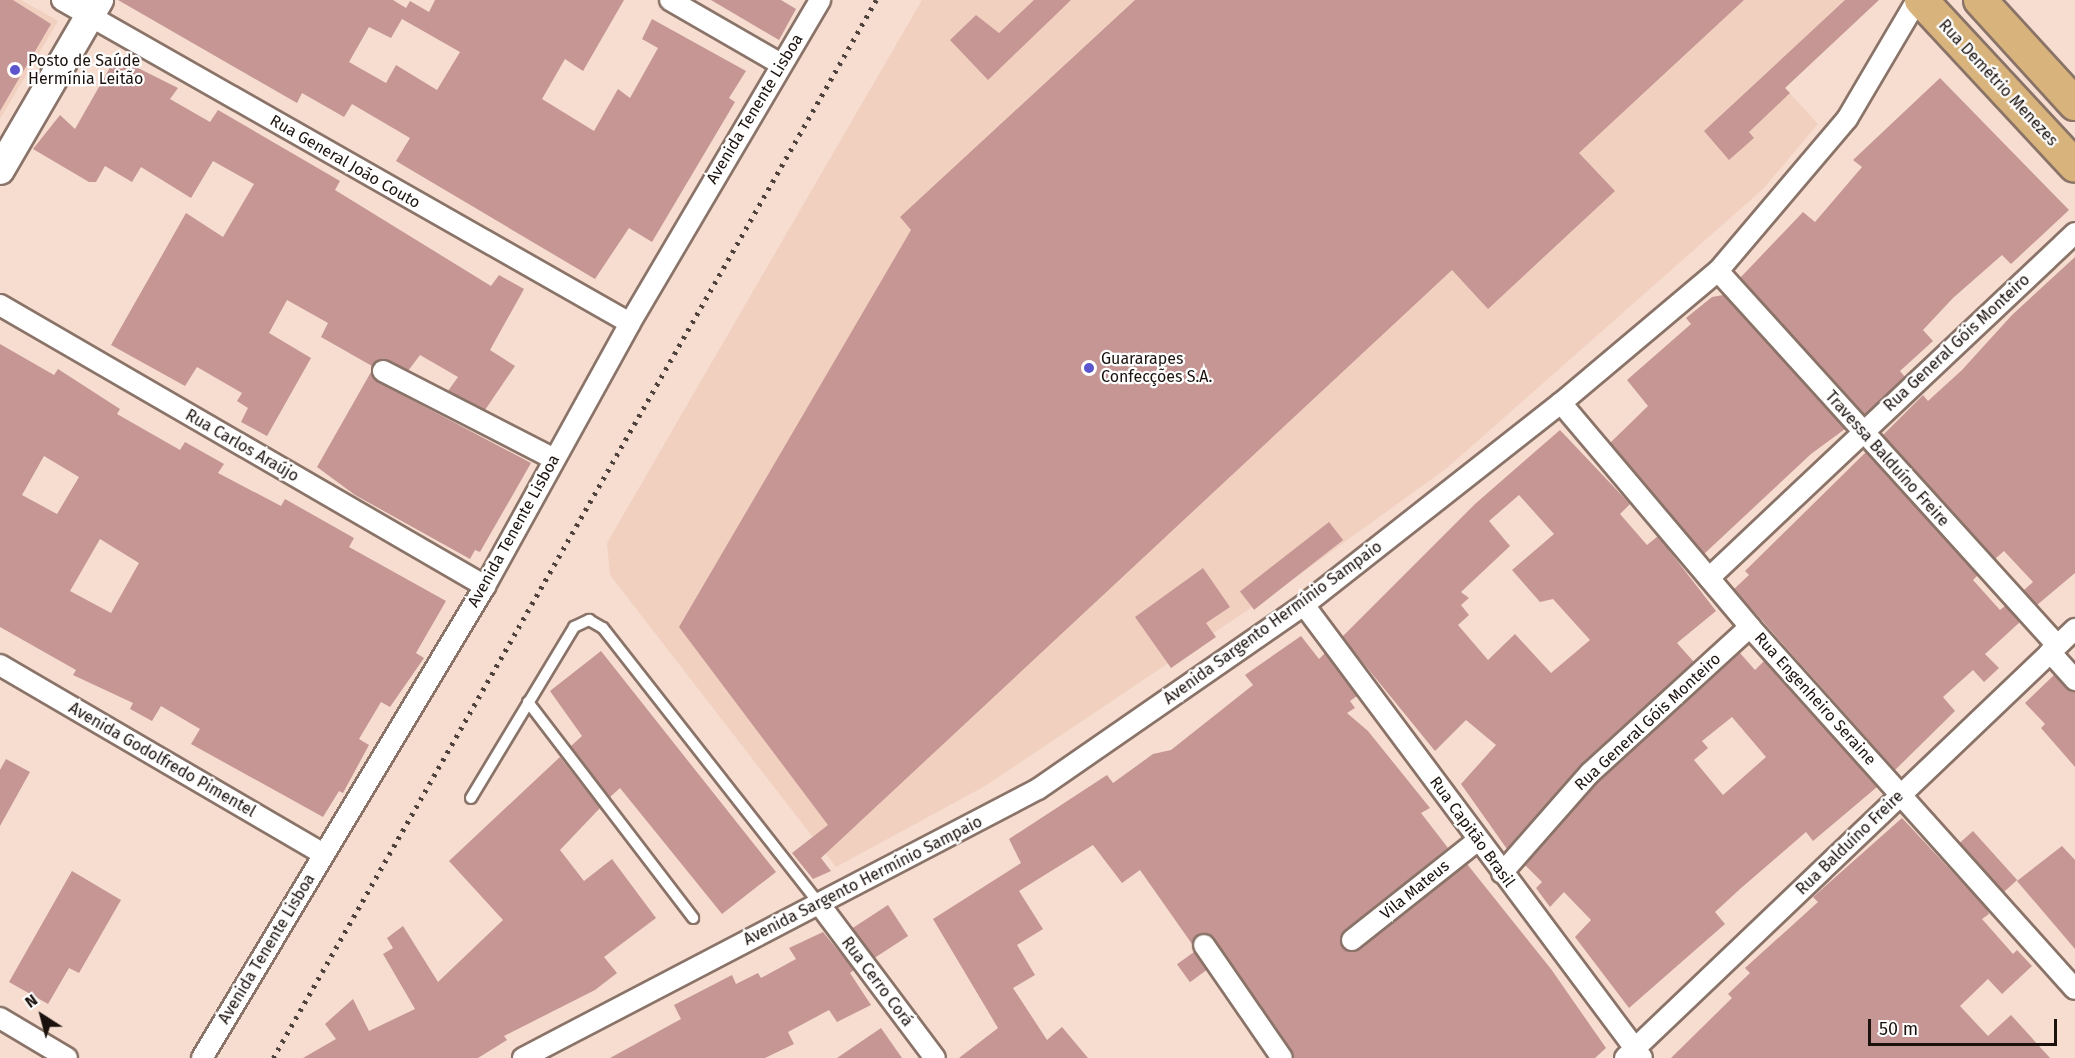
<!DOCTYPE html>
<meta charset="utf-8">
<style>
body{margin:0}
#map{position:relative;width:2075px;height:1058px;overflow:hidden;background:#f6ddd0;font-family:"Fira Sans",sans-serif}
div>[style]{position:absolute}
.built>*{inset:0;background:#f1d0c0}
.building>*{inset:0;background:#c59694;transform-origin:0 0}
.roads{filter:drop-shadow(2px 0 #8a7368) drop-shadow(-2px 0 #8a7368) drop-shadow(0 2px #8a7368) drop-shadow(0 -2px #8a7368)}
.lane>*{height:10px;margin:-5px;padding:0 5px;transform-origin:5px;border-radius:5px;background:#fff}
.street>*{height:20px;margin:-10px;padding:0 10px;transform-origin:10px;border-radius:10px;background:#fff}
.secondary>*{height:28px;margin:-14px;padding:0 14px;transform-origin:14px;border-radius:14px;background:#fff}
.primary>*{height:32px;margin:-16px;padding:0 16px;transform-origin:16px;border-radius:16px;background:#d8b47c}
.rail>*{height:4.5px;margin-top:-2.25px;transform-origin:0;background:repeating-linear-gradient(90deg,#4f423c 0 3px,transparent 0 9px)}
.dots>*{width:16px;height:16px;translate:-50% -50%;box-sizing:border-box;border:3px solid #fff;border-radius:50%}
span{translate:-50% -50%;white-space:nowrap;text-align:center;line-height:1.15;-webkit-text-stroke:4.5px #fff;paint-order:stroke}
.poi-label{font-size:16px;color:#1b120e}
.left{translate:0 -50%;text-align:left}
.street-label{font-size:16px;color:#1b120e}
.north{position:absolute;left:12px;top:986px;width:60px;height:60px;-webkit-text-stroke:4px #fff;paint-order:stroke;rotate:324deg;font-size:16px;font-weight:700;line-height:24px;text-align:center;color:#1b120e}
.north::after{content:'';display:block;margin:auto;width:21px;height:27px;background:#1b120e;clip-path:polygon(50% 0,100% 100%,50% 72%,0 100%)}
.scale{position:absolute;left:1868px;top:1019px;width:189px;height:27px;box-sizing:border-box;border:3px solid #1b120e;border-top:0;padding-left:8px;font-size:18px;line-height:21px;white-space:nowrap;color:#1b120e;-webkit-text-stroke:4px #fff;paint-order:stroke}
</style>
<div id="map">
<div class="built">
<i style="clip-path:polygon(0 0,21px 0,58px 21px,0 119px)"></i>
<i style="clip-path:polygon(922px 0,1875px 0,1785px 88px,1818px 124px,1763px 189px,1447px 468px,1285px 585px,985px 786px,836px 867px,610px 575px,607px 543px)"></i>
</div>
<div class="building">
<i style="clip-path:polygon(0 0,13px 0,51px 24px,0 111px)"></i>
<i style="clip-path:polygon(evenodd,118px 0,393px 0,406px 8px,410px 1px,429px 12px,435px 0,624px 0,583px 71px,565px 59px,542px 99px,594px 131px,618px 89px,630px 98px,658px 48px,642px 39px,652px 19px,746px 71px,729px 98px,735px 102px,652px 242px,629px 228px,595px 279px,396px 161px,410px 138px,352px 104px,344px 117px,302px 93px,297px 103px,118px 0,402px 19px,460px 52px,437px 90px,396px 65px,386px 83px,349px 62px,369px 27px,391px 38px,402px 19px)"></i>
<i style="clip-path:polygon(711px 0,781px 0,796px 9px,779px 40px)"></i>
<i style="clip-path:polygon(1034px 0,1071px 0,988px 80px,950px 40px,976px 15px,999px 33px)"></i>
<i style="clip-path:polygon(1135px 0,1744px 0,1579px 153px,1615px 191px,1488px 309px,1452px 270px,821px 858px,831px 871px,813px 879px,792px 853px,828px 825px,679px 627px,911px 230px,900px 217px)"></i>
<i style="clip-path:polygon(1845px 0,1879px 0,1785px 88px,1790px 93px,1749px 132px,1754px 138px,1729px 160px,1704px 131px)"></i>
<i style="clip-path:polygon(116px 57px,178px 88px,170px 99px,210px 122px,218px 110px,340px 181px,335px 190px,491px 286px,499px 275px,524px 289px,490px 350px,515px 366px,485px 410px,448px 391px,458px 377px,420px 355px,408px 371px,383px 359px,372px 366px,321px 337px,328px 323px,287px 300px,269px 333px,311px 358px,267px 436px,241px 422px,248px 408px,237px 401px,242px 393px,197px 367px,185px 386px,111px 345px,186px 213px,223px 237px,254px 184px,213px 161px,191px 198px,141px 167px,132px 182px,105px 166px,96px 182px,89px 182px,33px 149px,60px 115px,75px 129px)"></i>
<i style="clip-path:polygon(1940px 78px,2069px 210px,2011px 264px,2002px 255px,1953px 298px,1923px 330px,1933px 341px,1900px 371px,1905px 377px,1865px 415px,1740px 278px,1803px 212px,1815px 222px,1862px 167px,1853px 160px)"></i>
<i style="clip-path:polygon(2075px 257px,2075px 573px,2037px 605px,2024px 590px,2033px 582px,2004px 551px,1995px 559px,1883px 435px,1923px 395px,1928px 401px,1962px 370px,2012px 315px)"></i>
<i style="clip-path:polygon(1723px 295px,1845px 429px,1811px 454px,1704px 554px,1610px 443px,1648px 406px,1627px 380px,1691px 324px,1686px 318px,1712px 297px)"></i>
<i style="clip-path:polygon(evenodd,0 344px,54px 375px,58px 369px,120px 409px,117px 414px,180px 450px,185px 442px,224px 464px,218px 473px,281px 506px,285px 499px,354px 538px,349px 547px,446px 601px,416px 653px,424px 658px,390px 707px,381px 702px,359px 739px,369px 745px,343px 793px,339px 791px,323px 817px,191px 744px,200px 729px,161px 706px,152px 721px,130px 709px,133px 703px,73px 675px,76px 670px,0 627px,0 344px,44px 456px,79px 477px,57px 514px,22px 495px,44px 456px,0 344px,100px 539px,139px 563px,111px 613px,70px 591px,100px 539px)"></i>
<i style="clip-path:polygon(371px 372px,378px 382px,531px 463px,480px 552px,475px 550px,470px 559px,355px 495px,317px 467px)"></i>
<i style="clip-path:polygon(evenodd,1560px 430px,1630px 504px,1620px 514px,1647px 545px,1658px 536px,1716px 611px,1677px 643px,1694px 662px,1582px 764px,1507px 849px,1461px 784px,1496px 745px,1466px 720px,1435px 751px,1342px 637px,1475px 504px,1560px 430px,1519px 495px,1554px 534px,1512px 570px,1540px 602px,1553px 599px,1590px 640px,1551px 673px,1515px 634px,1488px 660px,1458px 625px,1469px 615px,1461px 605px,1469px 598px,1461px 592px,1510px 546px,1489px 521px,1519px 495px)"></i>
<i style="clip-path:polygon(1866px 452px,1978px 575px,1973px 580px,2000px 610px,2005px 606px,2020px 622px,1985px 654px,1999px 668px,1984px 682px,1973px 670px,1943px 697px,1955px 711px,1895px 770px,1734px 589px,1749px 575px,1745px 571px)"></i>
<i style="left:1329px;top:522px;width:23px;height:113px;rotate:52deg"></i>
<i style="clip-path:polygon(1203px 568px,1230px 607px,1206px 623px,1216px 637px,1171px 668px,1135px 617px)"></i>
<i style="clip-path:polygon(1301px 636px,1319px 659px,1325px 653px,1357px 696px,1350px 701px,1355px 708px,1347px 713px,1368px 731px,1430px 808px,1421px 813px,1448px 848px,1345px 931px,1342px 947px,1359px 949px,1467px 864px,1551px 969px,1606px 1048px,1595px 1058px,1294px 1058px,1213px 938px,1202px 933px,1192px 944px,1140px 870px,1122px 883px,1093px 845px,1019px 891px,1043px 929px,1017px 945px,1035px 975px,1013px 988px,1047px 1040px,1062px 1027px,1088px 1058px,959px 1058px,998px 1028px,933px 919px,1021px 863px,1009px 839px,1107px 775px,1113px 783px,1153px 754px,1171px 750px,1253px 685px,1245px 675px)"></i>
<i style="clip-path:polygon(601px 651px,776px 872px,722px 914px,620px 788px,610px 797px,571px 746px,582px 736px,550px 691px)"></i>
<i style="clip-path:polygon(evenodd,1740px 653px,1755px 670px,1764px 661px,1877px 787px,1813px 841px,1806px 832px,1740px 889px,1715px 912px,1725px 924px,1629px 1008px,1575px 937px,1591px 920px,1564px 892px,1550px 907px,1536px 888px,1542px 882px,1525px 865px,1599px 781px,1740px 653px,1732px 717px,1766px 757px,1723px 795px,1694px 760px,1708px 748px,1702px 741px,1732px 717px)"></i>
<i style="clip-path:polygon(2054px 675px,2075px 692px,2075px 767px,2041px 728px,2045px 724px,2025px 703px)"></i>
<i style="clip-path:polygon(560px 757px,600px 808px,560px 850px,584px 881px,612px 859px,656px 918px,604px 957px,617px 973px,595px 990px,504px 1036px,507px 1040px,478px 1058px,303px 1058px,336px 1039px,325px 1024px,353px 999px,369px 1031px,415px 1009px,383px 954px,393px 948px,387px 938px,403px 926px,438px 982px,503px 920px,449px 861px)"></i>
<i style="clip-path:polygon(6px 759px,30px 772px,0 826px,0 770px)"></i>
<i style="clip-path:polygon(1902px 818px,1987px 909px,1989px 914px,1982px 919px,2013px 954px,2017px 950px,2032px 966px,2002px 994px,1988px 979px,1960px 1006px,1988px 1036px,2011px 1015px,2050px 1058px,1671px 1058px,1732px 998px,1728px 994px,1750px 973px,1745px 968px,1818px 902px,1813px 897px)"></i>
<i style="left:1973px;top:831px;width:66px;height:18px;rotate:48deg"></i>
<i style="clip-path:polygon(2062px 846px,2075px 860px,2075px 949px,2017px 881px)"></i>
<i style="clip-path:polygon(72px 871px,121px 900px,79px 973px,69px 968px,48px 1004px,9px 982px)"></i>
<i style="left:888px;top:905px;width:37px;height:43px;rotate:57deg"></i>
<i style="clip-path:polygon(823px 932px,854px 970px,850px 973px,871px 1005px,837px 1022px,829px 1010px,788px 1032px,794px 1044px,765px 1058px,610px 1058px,681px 1019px,674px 1005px,732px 975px,736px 984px,758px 973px,761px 978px,796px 959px,789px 948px)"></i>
<i style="left:1194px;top:952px;width:22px;height:21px;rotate:54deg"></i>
<i style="clip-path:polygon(881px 1028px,902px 1058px,837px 1058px)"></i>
</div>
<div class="roads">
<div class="lane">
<i style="left:528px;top:702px;width:272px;rotate:52.6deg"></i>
<i style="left:471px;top:798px;width:200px;rotate:-58.9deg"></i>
<i style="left:574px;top:627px;width:17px;rotate:-25deg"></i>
<i style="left:589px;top:620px;width:16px;rotate:30deg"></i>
<i style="left:603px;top:628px;width:352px;rotate:51.9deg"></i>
</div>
<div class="street">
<i style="left:62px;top:0;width:653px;rotate:29.63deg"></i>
<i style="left:670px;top:0;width:128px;rotate:30deg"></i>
<i style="left:1718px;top:271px;width:505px;rotate:47.81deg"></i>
<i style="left:0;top:305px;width:561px;rotate:30.09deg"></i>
<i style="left:383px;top:371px;width:192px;rotate:27.2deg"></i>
<i style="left:1561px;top:403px;width:293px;rotate:49.8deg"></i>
<i style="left:1750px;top:627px;width:486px;rotate:48.1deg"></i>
<i style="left:1709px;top:578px;width:503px;rotate:-43.31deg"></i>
<i style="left:1304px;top:605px;width:565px;rotate:53.27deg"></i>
<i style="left:2050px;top:652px;width:38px;rotate:48deg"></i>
<i style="left:0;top:665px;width:375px;rotate:30.3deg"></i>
<i style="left:1502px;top:873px;width:133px;rotate:-48.7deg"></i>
<i style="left:1590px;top:773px;width:217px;rotate:-42.4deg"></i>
<i style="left:820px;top:905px;width:191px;rotate:53.1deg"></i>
<i style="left:1352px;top:940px;width:161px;rotate:-38.4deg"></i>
<i style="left:1204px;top:945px;width:137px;rotate:55.4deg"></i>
<i style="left:0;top:1018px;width:78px;rotate:30.8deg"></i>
<i style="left:202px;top:1058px;width:550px;rotate:-59.05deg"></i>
<i style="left:485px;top:586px;width:300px;rotate:-61.1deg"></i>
<i style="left:630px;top:323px;width:375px;rotate:-59.5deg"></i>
<i style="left:523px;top:1058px;width:581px;rotate:-27.58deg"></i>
<i style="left:1038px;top:789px;width:323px;rotate:-34.7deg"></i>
<i style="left:1304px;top:605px;width:327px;rotate:-38.2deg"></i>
<i style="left:1561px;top:403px;width:205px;rotate:-40.1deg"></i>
<i style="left:1718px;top:271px;width:199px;rotate:-49.7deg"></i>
<i style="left:1847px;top:119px;width:138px;rotate:-59.5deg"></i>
<i style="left:1625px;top:1058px;width:622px;rotate:-43.63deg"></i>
</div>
<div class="secondary">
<i style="left:0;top:170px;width:197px;rotate:-59.8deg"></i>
</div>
<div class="primary">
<i style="left:1921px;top:0;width:226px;rotate:47.1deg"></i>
<i style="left:1980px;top:0;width:141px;rotate:47.6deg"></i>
</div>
</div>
<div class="rail">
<i style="left:273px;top:1058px;width:1218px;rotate:-60.32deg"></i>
</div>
<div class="dots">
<i style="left:15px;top:70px;background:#5c55cd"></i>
<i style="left:1089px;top:368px;background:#5c55cd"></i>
</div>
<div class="poi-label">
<span class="left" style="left:28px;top:70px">Posto de Saúde<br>Hermínia Leitão</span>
<span class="left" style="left:1101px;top:368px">Guararapes<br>Confecções S.A.</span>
</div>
<div class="street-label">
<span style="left:1998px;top:83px;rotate:47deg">Rua Demétrio Menezes</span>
<span style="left:755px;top:109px;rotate:-59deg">Avenida Tenente Lisboa</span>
<span style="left:345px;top:162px;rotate:30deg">Rua General João Couto</span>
<span style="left:1957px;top:343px;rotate:-43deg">Rua General Góis Monteiro</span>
<span style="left:242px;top:446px;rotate:30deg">Rua Carlos Araújo</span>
<span style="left:1887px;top:459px;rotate:48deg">Travessa Balduíno Freire</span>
<span style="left:514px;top:531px;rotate:-61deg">Avenida Tenente Lisboa</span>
<span style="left:1273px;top:623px;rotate:-36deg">Avenida Sargento Hermínio Sampaio</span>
<span style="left:1815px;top:699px;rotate:48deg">Rua Engenheiro Seraine</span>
<span style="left:1648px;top:722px;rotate:-43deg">Rua General Góis Monteiro</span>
<span style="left:162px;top:760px;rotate:30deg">Avenida Godolfredo Pimentel</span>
<span style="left:1472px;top:832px;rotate:54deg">Rua Capitão Brasil</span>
<span style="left:1850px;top:843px;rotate:-44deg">Rua Balduíno Freire</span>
<span style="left:863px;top:881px;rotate:-27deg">Avenida Sargento Hermínio Sampaio</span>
<span style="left:1415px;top:890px;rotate:-39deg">Vila Mateus</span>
<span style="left:267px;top:949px;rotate:-59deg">Avenida Tenente Lisboa</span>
<span style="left:877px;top:982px;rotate:53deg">Rua Cerro Corá</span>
</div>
<div class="north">N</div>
<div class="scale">50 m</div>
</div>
